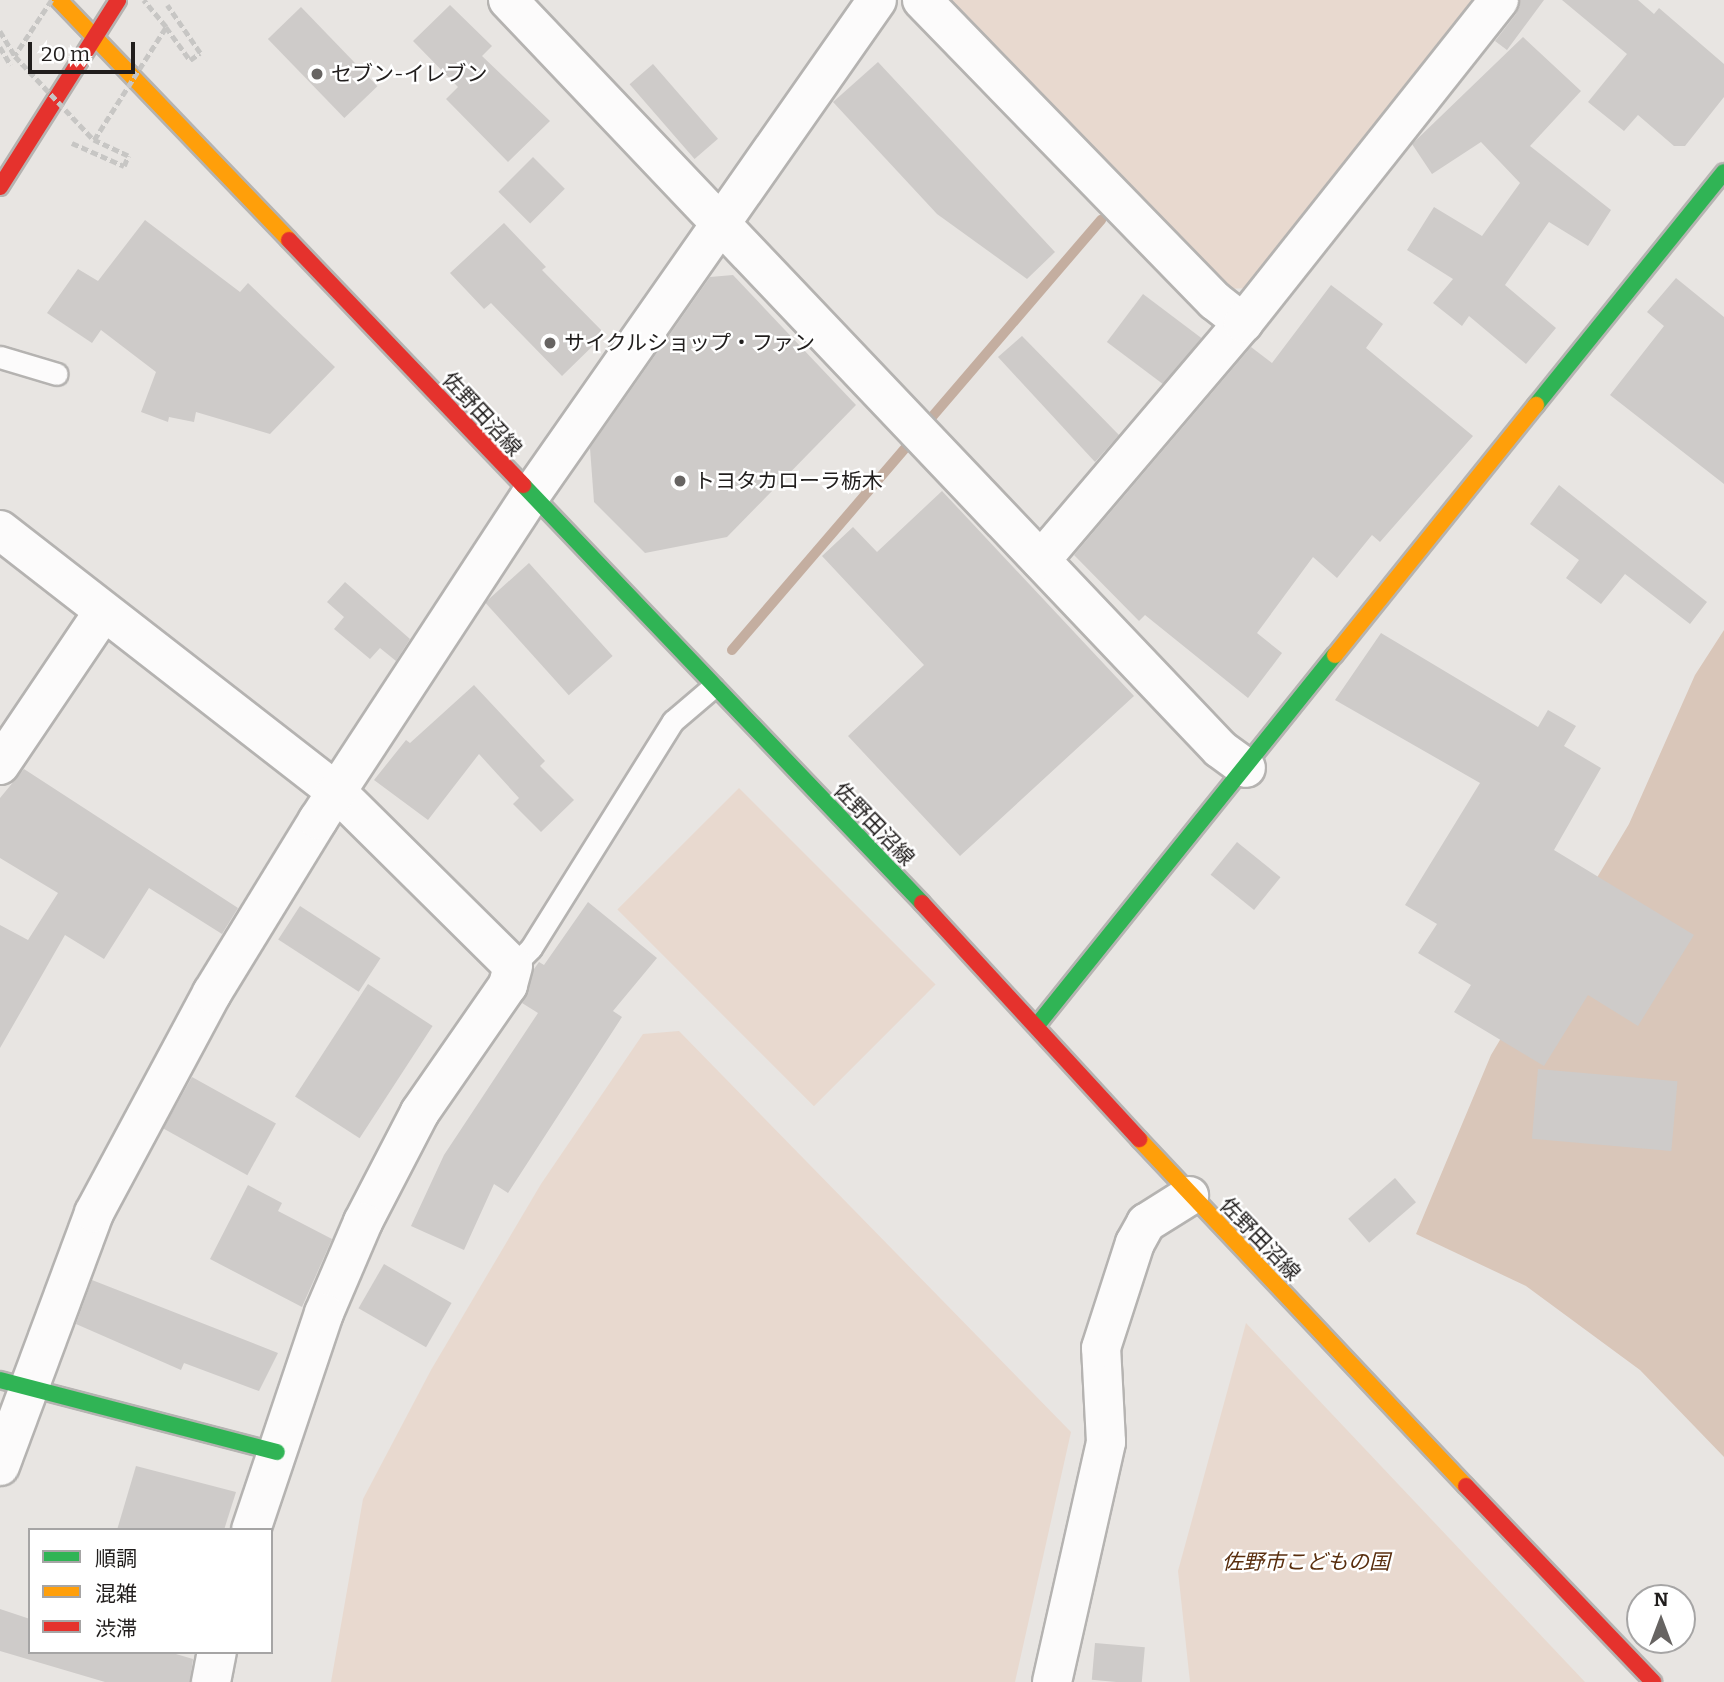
<!DOCTYPE html>
<meta charset="utf-8">
<style>
body{margin:0}
#map{position:relative;width:1724px;height:1682px;overflow:hidden;background:#e8e5e2;font-family:Bitter,"Noto Sans JP",serif}
div>[style]{position:absolute}
.green>*{inset:0;background:#e8d9cf;transform-origin:0 0}
.forest>*{inset:0;background:#d9c6b9}
.stream>*{height:10px;margin:-5px;padding:0 5px;transform-origin:5px;border-radius:5px;background:#c4aea0}
.building>*{inset:0;background:#cecbc9;transform-origin:0 0}
.path>*{height:4.5px;margin-top:-2.25px;transform-origin:0;background:repeating-linear-gradient(90deg,#c7c6c4 0 7px,transparent 0 10.5px)}
.roads{filter:drop-shadow(2px 0 #b5b3b1) drop-shadow(-2px 0 #b5b3b1) drop-shadow(0 2px #b5b3b1) drop-shadow(0 -2px #b5b3b1)}
.lane>*{height:21px;margin:-10.5px;padding:0 10.5px;transform-origin:10.5px;border-radius:10.5px;background:#fcfbfb}
.street>*{height:38px;margin:-19px;padding:0 19px;transform-origin:19px;border-radius:19px;background:#fcfbfb}
.fast>*{height:16px;margin:-8px;padding:0 8px;transform-origin:8px;border-radius:8px;background:#30b455}
.slow>*{height:16px;margin:-8px;padding:0 8px;transform-origin:8px;border-radius:8px;background:#ff9f0a}
.jam>*{height:16px;margin:-8px;padding:0 8px;transform-origin:8px;border-radius:8px;background:#e5322d}
.path-bridge>*{height:4.5px;margin-top:-2.25px;transform-origin:0;background:repeating-linear-gradient(90deg,#c7c6c4 0 7px,transparent 0 10.5px)}
.dots>*{width:19px;height:19px;translate:-50% -50%;box-sizing:border-box;border:4px solid #fff;border-radius:50%}
span{translate:-50% -50%;white-space:nowrap;text-align:center;line-height:1.15;-webkit-text-stroke:5px #fff;paint-order:stroke}
.poi-label{font-size:21px;color:#211e1d}
.left{translate:0 -50%;text-align:left}
.street-label{font-size:21px;color:#211e1d}
.park-label{font-size:21px;color:#592e0e;font-style:italic}
.legend{position:absolute;left:28px;top:1528px;width:245px;height:126px;box-sizing:border-box;background:#fff;border:2px solid #a6a5a5;margin:0;padding:9px 12px;list-style:none;font-size:21px;color:#211e1d}
.legend li{display:flex;align-items:center;gap:14px;height:35px}
.legend b{width:35px;border:2px solid #a6a5a5}
.north{position:absolute;left:1626px;top:1584px;width:70px;height:70px;box-sizing:border-box;background:#fff;border:2px solid #a6a5a5;border-radius:50%;rotate:0deg;font-size:19px;font-weight:700;line-height:28px;text-align:center;color:#211e1d}
.north::after{content:'';display:block;margin:auto;width:24px;height:32px;background:#676462;clip-path:polygon(50% 0,100% 100%,50% 72%,0 100%)}
.scale{position:absolute;left:28px;top:42px;width:107px;height:32px;box-sizing:border-box;border:4px solid #211e1d;border-top:0;padding-left:9px;font-size:21px;line-height:24px;white-space:nowrap;color:#211e1d;-webkit-text-stroke:5px #fff;paint-order:stroke}
</style>
<div id="map">
<div class="green">
<i style="clip-path:polygon(943px 0,1482px 0,1251px 288px,1223px 289px)"></i>
<i style="left:739px;top:788px;width:278px;height:172px;rotate:45deg"></i>
<i style="clip-path:polygon(679px 1031px,1071px 1432px,1015px 1682px,331px 1682px,363px 1499px,431px 1370px,541px 1184px,643px 1034px)"></i>
<i style="clip-path:polygon(1246px 1323px,1585px 1682px,1190px 1682px,1178px 1571px)"></i>
</div>
<div class="forest">
<i style="clip-path:polygon(1724px 630px,1724px 1457px,1640px 1370px,1526px 1286px,1416px 1234px,1491px 1055px,1629px 824px,1695px 675px)"></i>
</div>
<div class="stream">
<i style="left:732px;top:650px;width:567px;rotate:-49.37deg"></i>
</div>
<div class="building">
<i style="clip-path:polygon(1520px 0,1544px 0,1507px 50px,1495px 41px,1516px 14px)"></i>
<i style="clip-path:polygon(1562px 0,1638px 0,1654px 14px,1659px 8px,1724px 64px,1724px 97px,1685px 146px,1674px 146px,1638px 115px,1624px 131px,1588px 102px,1627px 54px)"></i>
<i style="clip-path:polygon(450px 5px,492px 46px,482px 56px,550px 121px,508px 162px,446px 99px,458px 87px,413px 41px)"></i>
<i style="left:301px;top:7px;width:110px;height:46px;rotate:46deg"></i>
<i style="clip-path:polygon(1523px 37px,1581px 91px,1530px 146px,1611px 210px,1588px 246px,1549px 222px,1505px 285px,1556px 328px,1526px 364px,1469px 316px,1462px 326px,1433px 303px,1453px 279px,1407px 250px,1434px 207px,1482px 236px,1520px 183px,1481px 142px,1432px 174px,1412px 144px)"></i>
<i style="clip-path:polygon(878px 62px,1055px 252px,1027px 279px,937px 214px,833px 102px)"></i>
<i style="left:653px;top:64px;width:99px;height:31px;rotate:49deg"></i>
<i style="left:533px;top:157px;width:45px;height:49px;rotate:45deg"></i>
<i style="clip-path:polygon(145px 220px,240px 292px,248px 283px,335px 367px,270px 434px,196px 412px,194px 422px,169px 417px,168px 422px,141px 412px,156px 372px,101px 330px,92px 343px,47px 313px,78px 269px,98px 281px)"></i>
<i style="clip-path:polygon(504px 223px,546px 267px,542px 270px,605px 334px,562px 376px,491px 303px,484px 309px,450px 273px)"></i>
<i style="clip-path:polygon(733px 275px,856px 405px,727px 537px,645px 553px,594px 502px,590px 448px,710px 277px)"></i>
<i style="clip-path:polygon(1676px 278px,1724px 317px,1724px 484px,1610px 395px,1664px 326px,1647px 312px)"></i>
<i style="clip-path:polygon(1331px 285px,1383px 324px,1366px 348px,1473px 436px,1380px 542px,1372px 535px,1337px 578px,1313px 557px,1257px 633px,1282px 653px,1248px 698px,1145px 615px,1139px 621px,1074px 555px,1251px 347px,1272px 363px)"></i>
<i style="left:1143px;top:294px;width:73px;height:60px;rotate:37deg"></i>
<i style="clip-path:polygon(1022px 336px,1119px 435px,1095px 462px,998px 357px)"></i>
<i style="clip-path:polygon(1559px 485px,1707px 602px,1690px 624px,1625px 574px,1601px 604px,1566px 578px,1579px 560px,1530px 524px)"></i>
<i style="clip-path:polygon(942px 491px,1134px 696px,960px 856px,848px 736px,924px 665px,822px 556px,853px 527px,877px 552px)"></i>
<i style="left:529px;top:563px;width:125px;height:59px;rotate:48deg"></i>
<i style="clip-path:polygon(345px 582px,410px 639px,396px 661px,380px 648px,370px 659px,334px 629px,344px 617px,327px 602px)"></i>
<i style="clip-path:polygon(1381px 633px,1538px 727px,1548px 710px,1576px 726px,1564px 746px,1601px 768px,1554px 850px,1694px 935px,1638px 1026px,1588px 995px,1544px 1066px,1454px 1012px,1471px 985px,1418px 953px,1437px 924px,1405px 905px,1480px 783px,1335px 700px)"></i>
<i style="clip-path:polygon(474px 685px,545px 761px,540px 766px,574px 800px,541px 832px,513px 804px,519px 798px,479px 754px,428px 820px,374px 780px,406px 740px,410px 743px)"></i>
<i style="clip-path:polygon(24px 769px,238px 908px,222px 934px,149px 888px,104px 959px,65px 935px,0 1048px,0 925px,28px 940px,58px 893px,0 858px,0 798px)"></i>
<i style="left:1237px;top:842px;width:56px;height:42px;rotate:39deg"></i>
<i style="clip-path:polygon(588px 902px,657px 958px,613px 1011px,622px 1017px,508px 1193px,494px 1184px,464px 1250px,411px 1226px,444px 1155px,538px 1013px,522px 1003px,534px 969px,539px 962px,544px 965px)"></i>
<i style="left:300px;top:906px;width:96px;height:40px;rotate:33deg"></i>
<i style="left:368px;top:984px;width:77px;height:134px;rotate:33deg"></i>
<i style="left:1538px;top:1069px;width:140px;height:70px;rotate:5deg"></i>
<i style="left:192px;top:1077px;width:96px;height:59px;rotate:29deg"></i>
<i style="left:1395px;top:1178px;width:32px;height:62px;rotate:49deg"></i>
<i style="clip-path:polygon(248px 1185px,282px 1203px,278px 1211px,332px 1239px,302px 1307px,210px 1259px)"></i>
<i style="left:384px;top:1264px;width:78px;height:51px;rotate:30deg"></i>
<i style="clip-path:polygon(92px 1280px,278px 1353px,259px 1391px,184px 1363px,181px 1370px,76px 1324px)"></i>
<i style="clip-path:polygon(136px 1466px,236px 1492px,224px 1530px,117px 1530px)"></i>
<i style="clip-path:polygon(0 1609px,30px 1619px,30px 1652px,169px 1652px,193px 1659px,190px 1682px,105px 1682px,0 1651px)"></i>
<i style="left:1095px;top:1643px;width:50px;height:37px;rotate:5deg"></i>
</div>
<div class="path">
<i style="left:166px;top:27px;width:41px;rotate:54deg"></i>
<i style="left:190px;top:60px;width:12px;rotate:-35deg"></i>
<i style="left:200px;top:53px;width:58px;rotate:-124.5deg"></i>
<i style="left:0;top:31px;width:29px;rotate:59deg"></i>
<i style="left:0;top:47px;width:21px;rotate:59deg"></i>
<i style="left:72px;top:143px;width:57px;rotate:23.9deg"></i>
<i style="left:124px;top:166px;width:11px;rotate:-68deg"></i>
<i style="left:128px;top:156px;width:38px;rotate:-155deg"></i>
</div>
<div class="roads">
<div class="lane">
<i style="left:0;top:357px;width:59px;rotate:16.6deg"></i>
<i style="left:513px;top:966px;width:25px;rotate:-45deg"></i>
<i style="left:531px;top:948px;width:268px;rotate:-58deg"></i>
<i style="left:673px;top:721px;width:52px;rotate:-40.4deg"></i>
</div>
<div class="street">
<i style="left:508px;top:0;width:1033px;rotate:46.45deg"></i>
<i style="left:1220px;top:749px;width:32px;rotate:36deg"></i>
<i style="left:922px;top:0;width:420px;rotate:45.8deg"></i>
<i style="left:1215px;top:301px;width:36px;rotate:38deg"></i>
<i style="left:0;top:530px;width:427px;rotate:37.9deg"></i>
<i style="left:337px;top:792px;width:247px;rotate:44.7deg"></i>
<i style="left:513px;top:966px;width:20px;rotate:105deg"></i>
<i style="left:508px;top:985px;width:155px;rotate:124.7deg"></i>
<i style="left:420px;top:1112px;width:124px;rotate:117.4deg"></i>
<i style="left:363px;top:1222px;width:99px;rotate:113.2deg"></i>
<i style="left:324px;top:1313px;width:229px;rotate:108.6deg"></i>
<i style="left:1041px;top:560px;width:311px;rotate:-49.6deg"></i>
<i style="left:1243px;top:323px;width:412px;rotate:-51.6deg"></i>
<i style="left:0;top:765px;width:182px;rotate:-56deg"></i>
<i style="left:0;top:1466px;width:270px;rotate:-69.6deg"></i>
<i style="left:94px;top:1213px;width:250px;rotate:-61.8deg"></i>
<i style="left:212px;top:993px;width:203px;rotate:-58.5deg"></i>
<i style="left:318px;top:820px;width:387px;rotate:-56.8deg"></i>
<i style="left:530px;top:496px;width:605px;rotate:-55.02deg"></i>
<i style="left:211px;top:1682px;width:31px;rotate:-79deg"></i>
<i style="left:1052px;top:1682px;width:246px;rotate:-77.3deg"></i>
<i style="left:1106px;top:1442px;width:94px;rotate:-93deg"></i>
<i style="left:1101px;top:1348px;width:110px;rotate:-72.1deg"></i>
<i style="left:1135px;top:1243px;width:23px;rotate:-61deg"></i>
<i style="left:1146px;top:1223px;width:51px;rotate:-32.1deg"></i>
</div>
<div class="fast">
<i style="left:1536px;top:405px;width:299px;rotate:-51.1deg"></i>
<i style="left:523px;top:485px;width:578px;rotate:46.33deg"></i>
<i style="left:1038px;top:1024px;width:474px;rotate:-51.2deg"></i>
<i style="left:0;top:1380px;width:286px;rotate:14.6deg"></i>
</div>
<div class="slow">
<i style="left:59px;top:0;width:332px;rotate:46.2deg"></i>
<i style="left:1335px;top:655px;width:321px;rotate:-51.2deg"></i>
<i style="left:1139px;top:1139px;width:477px;rotate:46.7deg"></i>
</div>
<div class="jam">
<i style="left:0;top:187px;width:221px;rotate:-57.7deg"></i>
<i style="left:289px;top:240px;width:339px;rotate:46.3deg"></i>
<i style="left:922px;top:903px;width:321px;rotate:47.4deg"></i>
<i style="left:1466px;top:1486px;width:271px;rotate:46.3deg"></i>
</div>
</div>
<div class="path-bridge">
<i style="left:52px;top:0;width:67px;rotate:123.5deg"></i>
<i style="left:15px;top:56px;width:115px;rotate:46.8deg"></i>
<i style="left:94px;top:140px;width:134px;rotate:-57.5deg"></i>
<i style="left:166px;top:27px;width:35px;rotate:-130deg"></i>
</div>
<div class="dots">
<i style="left:317px;top:74px;background:#676462"></i>
<i style="left:550px;top:343px;background:#676462"></i>
<i style="left:680px;top:481px;background:#676462"></i>
</div>
<div class="poi-label">
<span class="left" style="left:331px;top:74px">セブン-イレブン</span>
<span class="left" style="left:564px;top:343px">サイクルショップ・ファン</span>
<span class="left" style="left:694px;top:481px">トヨタカローラ栃木</span>
</div>
<div class="street-label">
<span style="left:482px;top:414px;rotate:47deg">佐野田沼線</span>
<span style="left:874px;top:824px;rotate:46deg">佐野田沼線</span>
<span style="left:1260px;top:1239px;rotate:46deg">佐野田沼線</span>
</div>
<div class="park-label">
<span style="left:1306px;top:1562px">佐野市こどもの国</span>
</div>
<ul class="legend">
<li><b style="height:9px;background:#30b455"></b>順調</li>
<li><b style="height:9px;background:#ff9f0a"></b>混雑</li>
<li><b style="height:9px;background:#e5322d"></b>渋滞</li>
</ul>
<div class="north">N</div>
<div class="scale">20 m</div>
</div>
